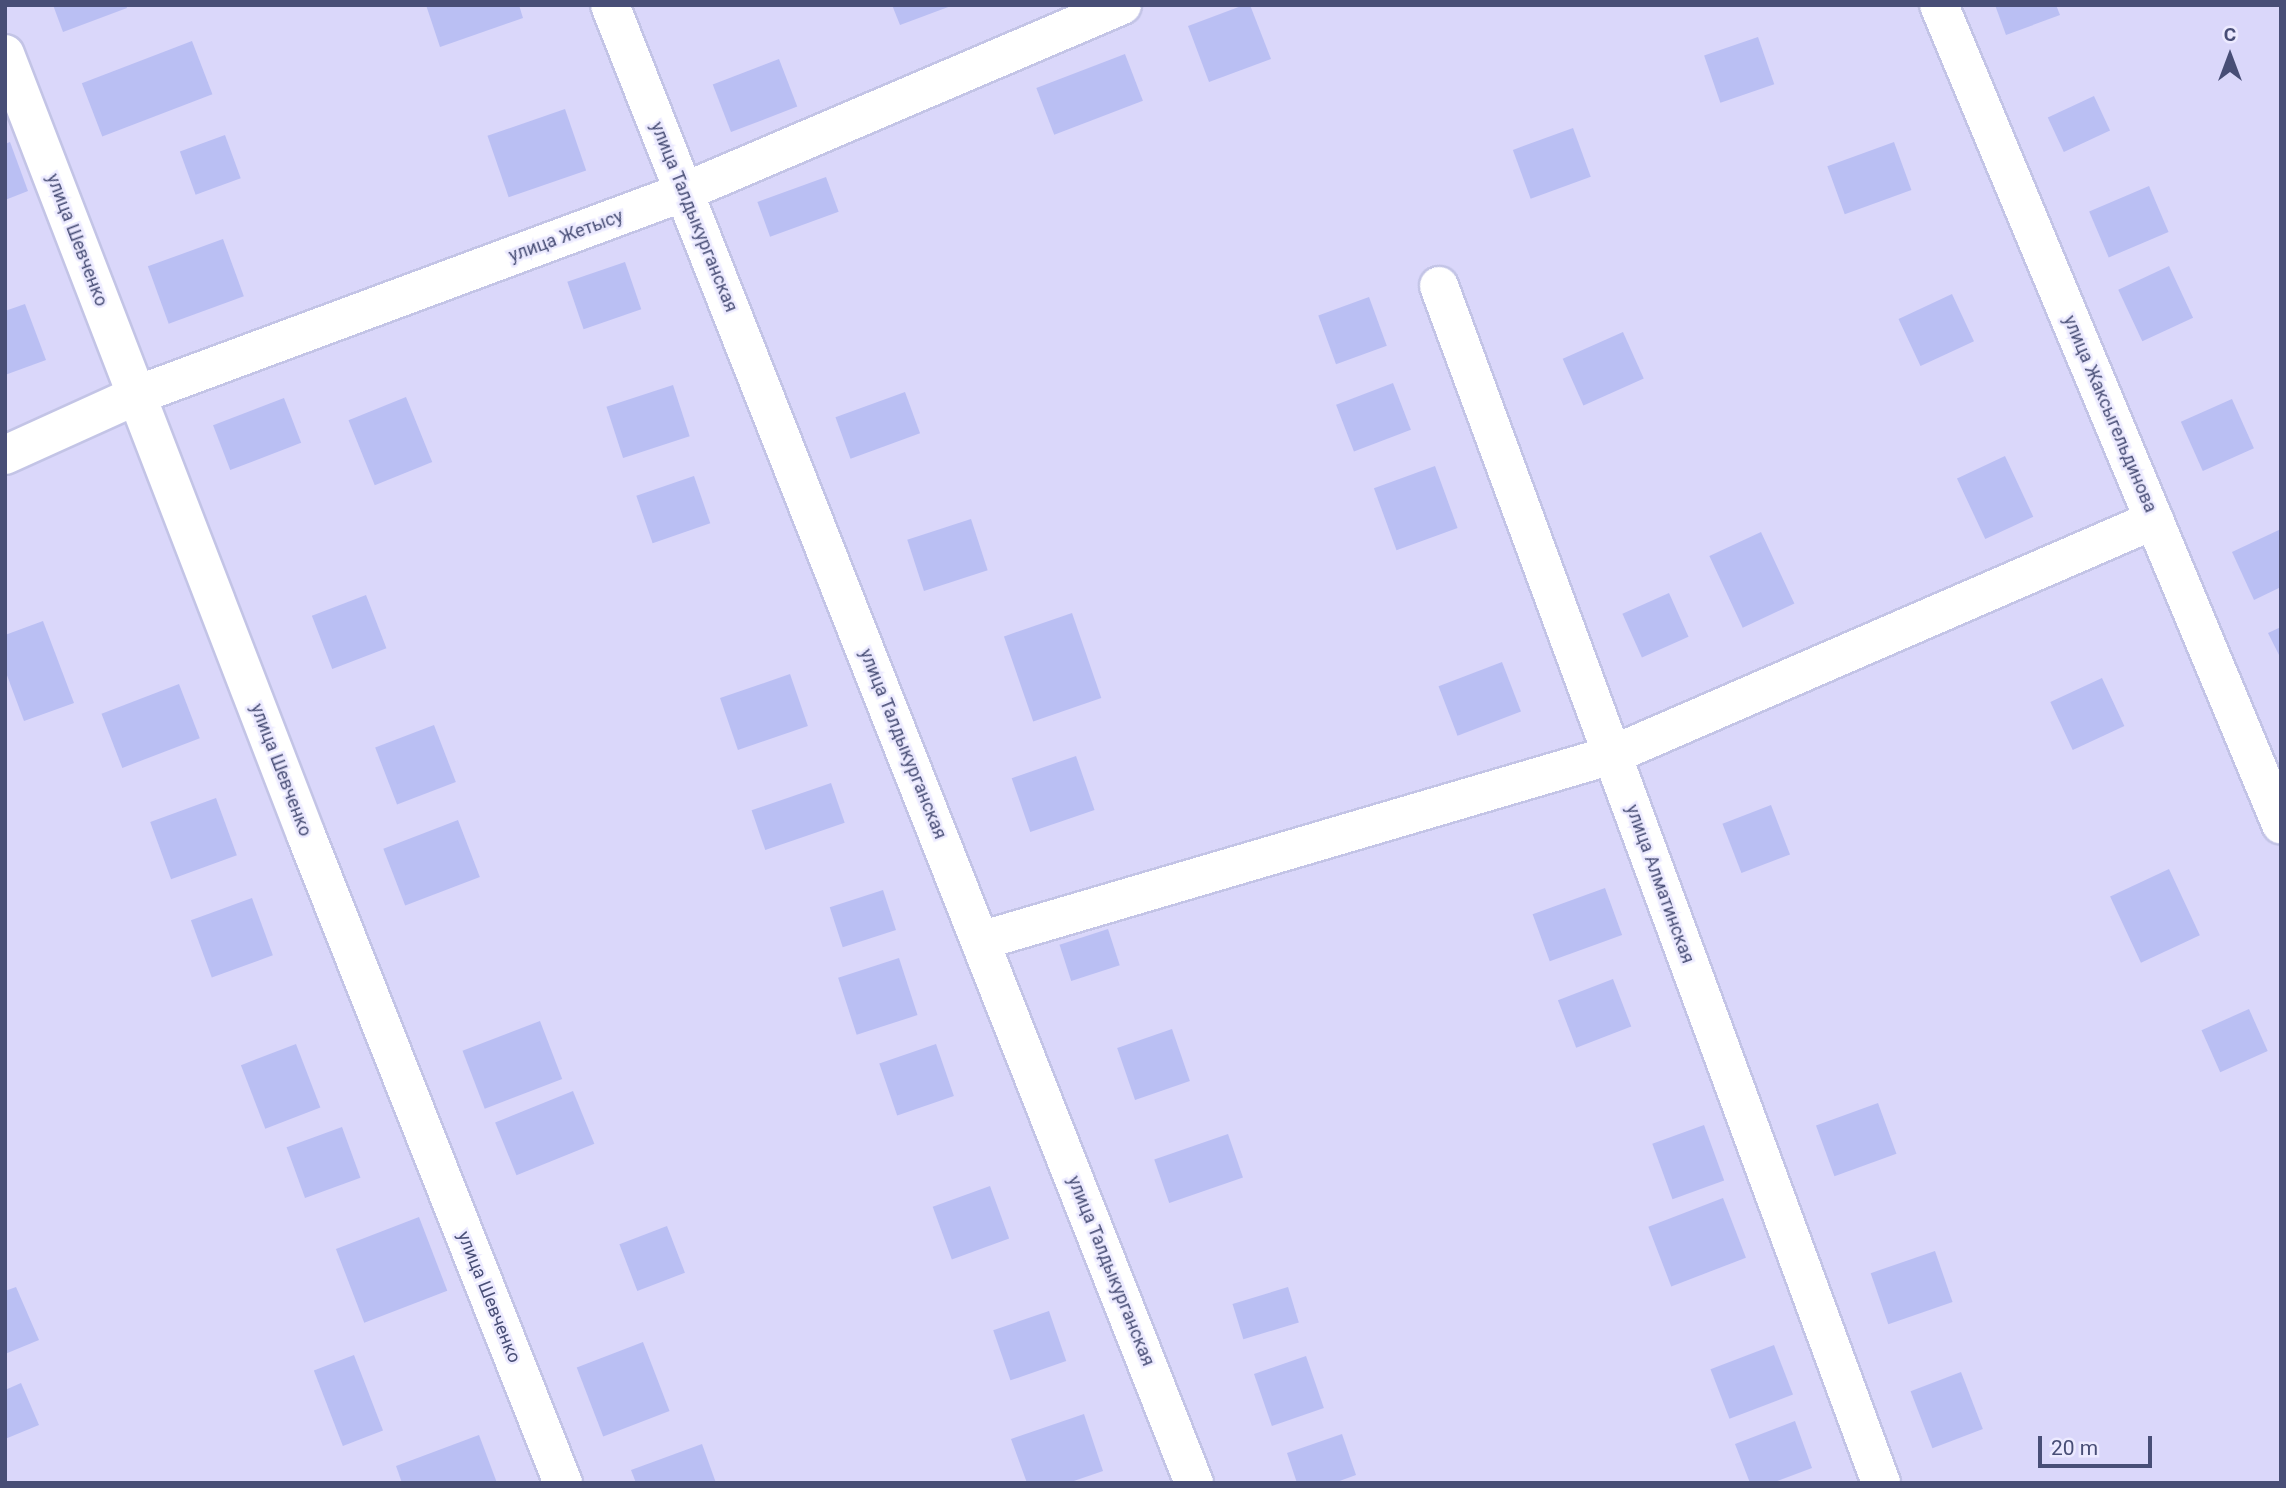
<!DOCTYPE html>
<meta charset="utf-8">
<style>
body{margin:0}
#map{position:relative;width:2286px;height:1488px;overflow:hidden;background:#e6e3fd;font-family:Roboto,sans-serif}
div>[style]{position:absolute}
.residential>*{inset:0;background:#dad7fa;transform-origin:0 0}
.building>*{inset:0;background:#babff3;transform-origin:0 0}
.roads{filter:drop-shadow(2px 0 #c3c4e6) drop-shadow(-2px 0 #c3c4e6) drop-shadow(0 2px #c3c4e6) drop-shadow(0 -2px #c3c4e6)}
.minor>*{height:38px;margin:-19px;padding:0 19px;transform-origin:19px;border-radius:19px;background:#fff}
span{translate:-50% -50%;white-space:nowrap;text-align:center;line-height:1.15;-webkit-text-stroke:5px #eceaff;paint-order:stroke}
.street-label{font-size:18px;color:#484e76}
.frame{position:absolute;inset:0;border:7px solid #484e76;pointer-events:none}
.north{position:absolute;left:2195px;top:21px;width:70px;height:70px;-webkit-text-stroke:5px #eceaff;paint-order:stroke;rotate:0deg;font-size:19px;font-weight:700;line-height:28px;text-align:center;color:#484e76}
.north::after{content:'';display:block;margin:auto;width:24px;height:32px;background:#484e76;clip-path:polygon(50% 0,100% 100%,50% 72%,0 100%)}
.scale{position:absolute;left:2038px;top:1436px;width:114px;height:32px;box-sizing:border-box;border:4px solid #484e76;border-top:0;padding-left:9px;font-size:21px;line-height:24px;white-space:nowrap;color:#484e76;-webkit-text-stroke:5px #eceaff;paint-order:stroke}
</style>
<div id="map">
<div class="residential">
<i style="left:5px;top:5px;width:2276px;height:1478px"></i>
</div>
<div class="building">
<i style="clip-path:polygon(53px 5px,126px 5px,127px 8px,63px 32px)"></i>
<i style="clip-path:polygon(426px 5px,519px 5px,523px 18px,440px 47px)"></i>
<i style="clip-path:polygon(892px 5px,951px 5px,951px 6px,900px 25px)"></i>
<i style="clip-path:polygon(1244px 5px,1250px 5px,1271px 59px,1209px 82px,1188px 26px)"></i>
<i style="clip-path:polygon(1995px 5px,2056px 5px,2060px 15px,2006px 35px)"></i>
<i style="left:1758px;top:37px;width:50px;height:57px;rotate:71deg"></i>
<i style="left:192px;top:41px;width:57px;height:118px;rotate:69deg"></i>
<i style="left:1125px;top:54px;width:50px;height:95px;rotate:69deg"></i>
<i style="left:779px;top:59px;width:51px;height:71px;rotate:69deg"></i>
<i style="left:2094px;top:96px;width:38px;height:51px;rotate:65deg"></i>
<i style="left:565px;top:109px;width:65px;height:82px;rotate:71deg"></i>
<i style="left:1573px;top:128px;width:52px;height:64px;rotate:70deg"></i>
<i style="left:225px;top:135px;width:46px;height:48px;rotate:70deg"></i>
<i style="clip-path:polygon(10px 142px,28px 191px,5px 200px,5px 144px)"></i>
<i style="left:1894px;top:142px;width:51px;height:71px;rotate:70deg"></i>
<i style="left:826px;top:177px;width:37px;height:73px;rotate:70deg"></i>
<i style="left:2149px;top:186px;width:50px;height:65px;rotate:67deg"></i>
<i style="left:223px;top:239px;width:61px;height:80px;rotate:70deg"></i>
<i style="left:625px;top:262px;width:50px;height:61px;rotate:71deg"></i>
<i style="left:2169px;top:266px;width:57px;height:56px;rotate:65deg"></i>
<i style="left:1952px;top:294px;width:52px;height:59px;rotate:65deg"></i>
<i style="left:1369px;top:297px;width:52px;height:54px;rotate:70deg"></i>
<i style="clip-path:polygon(25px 304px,46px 360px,5px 375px,5px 311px)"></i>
<i style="left:1623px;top:332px;width:51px;height:66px;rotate:66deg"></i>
<i style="left:1393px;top:383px;width:50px;height:61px;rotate:69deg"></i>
<i style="left:673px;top:385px;width:54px;height:70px;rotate:72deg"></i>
<i style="left:905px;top:392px;width:44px;height:74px;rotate:70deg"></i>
<i style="left:406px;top:397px;width:70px;height:62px;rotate:68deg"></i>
<i style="left:284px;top:398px;width:48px;height:76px;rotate:69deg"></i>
<i style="left:2232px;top:399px;width:54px;height:56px;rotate:66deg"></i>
<i style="left:2005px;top:456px;width:67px;height:53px;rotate:65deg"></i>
<i style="left:1435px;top:466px;width:66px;height:65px;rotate:70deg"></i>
<i style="left:694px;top:476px;width:50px;height:61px;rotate:71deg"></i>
<i style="left:971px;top:519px;width:54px;height:67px;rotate:72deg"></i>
<i style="clip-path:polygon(2281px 529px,2281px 587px,2254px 600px,2232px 552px)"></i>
<i style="left:1761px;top:532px;width:79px;height:57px;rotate:65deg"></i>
<i style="left:1669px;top:593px;width:48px;height:51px;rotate:66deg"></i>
<i style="left:366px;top:595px;width:57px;height:58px;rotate:69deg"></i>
<i style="left:1072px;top:613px;width:90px;height:72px;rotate:71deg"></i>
<i style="clip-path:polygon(43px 621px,74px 703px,24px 721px,5px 670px,5px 635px)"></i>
<i style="clip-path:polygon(2281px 627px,2281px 659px,2268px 633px)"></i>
<i style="left:1502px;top:662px;width:53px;height:68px;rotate:69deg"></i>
<i style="left:790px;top:674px;width:55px;height:74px;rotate:71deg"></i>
<i style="left:2102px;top:678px;width:53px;height:57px;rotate:65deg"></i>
<i style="left:179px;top:684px;width:58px;height:83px;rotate:69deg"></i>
<i style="left:434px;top:725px;width:61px;height:63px;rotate:69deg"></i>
<i style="left:1076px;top:756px;width:57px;height:68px;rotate:71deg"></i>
<i style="left:831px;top:783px;width:42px;height:84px;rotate:71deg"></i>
<i style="left:216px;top:798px;width:61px;height:70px;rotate:70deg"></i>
<i style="left:1771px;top:805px;width:53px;height:52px;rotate:69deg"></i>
<i style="left:458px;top:820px;width:61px;height:80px;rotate:69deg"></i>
<i style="left:2169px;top:869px;width:73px;height:65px;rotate:65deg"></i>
<i style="left:1605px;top:888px;width:50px;height:77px;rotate:70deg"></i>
<i style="left:883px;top:890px;width:42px;height:56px;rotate:72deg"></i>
<i style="left:252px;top:898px;width:61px;height:65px;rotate:70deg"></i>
<i style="left:1108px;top:929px;width:38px;height:51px;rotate:72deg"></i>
<i style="left:899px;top:958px;width:60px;height:64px;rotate:72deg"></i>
<i style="left:1613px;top:979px;width:51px;height:59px;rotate:69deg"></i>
<i style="left:2249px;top:1009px;width:46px;height:52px;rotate:66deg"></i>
<i style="left:540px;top:1021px;width:62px;height:83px;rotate:69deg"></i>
<i style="left:1172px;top:1029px;width:55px;height:58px;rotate:71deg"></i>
<i style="left:296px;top:1044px;width:68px;height:59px;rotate:69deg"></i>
<i style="left:936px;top:1044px;width:55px;height:60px;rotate:71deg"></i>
<i style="left:573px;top:1091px;width:57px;height:84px;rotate:68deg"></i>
<i style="left:1878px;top:1103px;width:54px;height:66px;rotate:70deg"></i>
<i style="left:1704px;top:1125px;width:59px;height:55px;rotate:70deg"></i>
<i style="left:342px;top:1127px;width:54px;height:59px;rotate:70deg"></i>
<i style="left:1228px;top:1134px;width:46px;height:78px;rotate:71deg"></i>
<i style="left:990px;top:1186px;width:56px;height:61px;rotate:70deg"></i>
<i style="left:1723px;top:1198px;width:64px;height:80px;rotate:69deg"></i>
<i style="left:419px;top:1217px;width:79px;height:89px;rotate:69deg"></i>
<i style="left:667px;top:1226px;width:50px;height:51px;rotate:69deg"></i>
<i style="left:1935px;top:1251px;width:54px;height:68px;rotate:71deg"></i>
<i style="clip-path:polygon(16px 1287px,39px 1340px,5px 1354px,5px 1291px)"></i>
<i style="left:1288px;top:1287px;width:37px;height:58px;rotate:73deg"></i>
<i style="left:1049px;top:1311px;width:53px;height:59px;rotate:71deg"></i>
<i style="left:643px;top:1342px;width:74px;height:71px;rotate:69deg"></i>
<i style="left:1774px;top:1345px;width:53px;height:68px;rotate:69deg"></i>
<i style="left:354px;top:1355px;width:81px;height:43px;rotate:69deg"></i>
<i style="left:1306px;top:1356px;width:55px;height:55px;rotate:71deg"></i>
<i style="left:1961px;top:1372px;width:61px;height:54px;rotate:69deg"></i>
<i style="clip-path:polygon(21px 1383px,39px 1425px,5px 1439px,5px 1390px)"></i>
<i style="clip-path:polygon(1084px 1414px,1103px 1471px,1068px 1483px,1027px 1483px,1011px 1439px)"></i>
<i style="clip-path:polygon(1795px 1421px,1812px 1468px,1772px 1483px,1750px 1483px,1735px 1444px)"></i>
<i style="clip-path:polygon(1342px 1434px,1356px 1475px,1334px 1483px,1297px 1483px,1287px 1453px)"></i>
<i style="clip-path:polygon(479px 1435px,497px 1483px,402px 1483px,396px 1466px)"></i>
<i style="clip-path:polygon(702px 1444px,716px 1483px,636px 1483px,631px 1470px)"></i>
</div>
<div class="roads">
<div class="minor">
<i style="left:610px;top:5px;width:1589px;rotate:68.44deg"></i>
<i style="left:1939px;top:5px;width:888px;rotate:67.34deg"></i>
<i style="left:5px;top:54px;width:837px;rotate:68.92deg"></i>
<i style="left:306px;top:835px;width:697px;rotate:68.37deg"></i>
<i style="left:1439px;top:286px;width:1276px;rotate:69.73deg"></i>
<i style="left:5px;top:455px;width:145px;rotate:-24.4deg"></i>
<i style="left:137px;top:395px;width:583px;rotate:-20.36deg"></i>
<i style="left:684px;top:192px;width:476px;rotate:-23.1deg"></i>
<i style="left:980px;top:941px;width:659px;rotate:-16.4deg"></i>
<i style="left:1612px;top:755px;width:591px;rotate:-23.44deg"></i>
</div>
</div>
<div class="street-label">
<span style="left:694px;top:217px;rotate:68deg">улица Талдыкурганская</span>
<span style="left:566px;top:236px;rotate:-20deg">улица Жетысу</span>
<span style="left:77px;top:240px;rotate:69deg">улица Шевченко</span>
<span style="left:2110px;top:414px;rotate:67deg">улица Жаксыгельдинова</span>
<span style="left:903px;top:744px;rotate:68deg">улица Талдыкурганская</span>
<span style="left:281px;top:770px;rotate:69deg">улица Шевченко</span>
<span style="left:1660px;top:884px;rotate:70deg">улица Алматинская</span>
<span style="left:1111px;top:1271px;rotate:68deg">улица Талдыкурганская</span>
<span style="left:489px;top:1297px;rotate:68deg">улица Шевченко</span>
</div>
<div class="frame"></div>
<div class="north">С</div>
<div class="scale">20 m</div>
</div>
